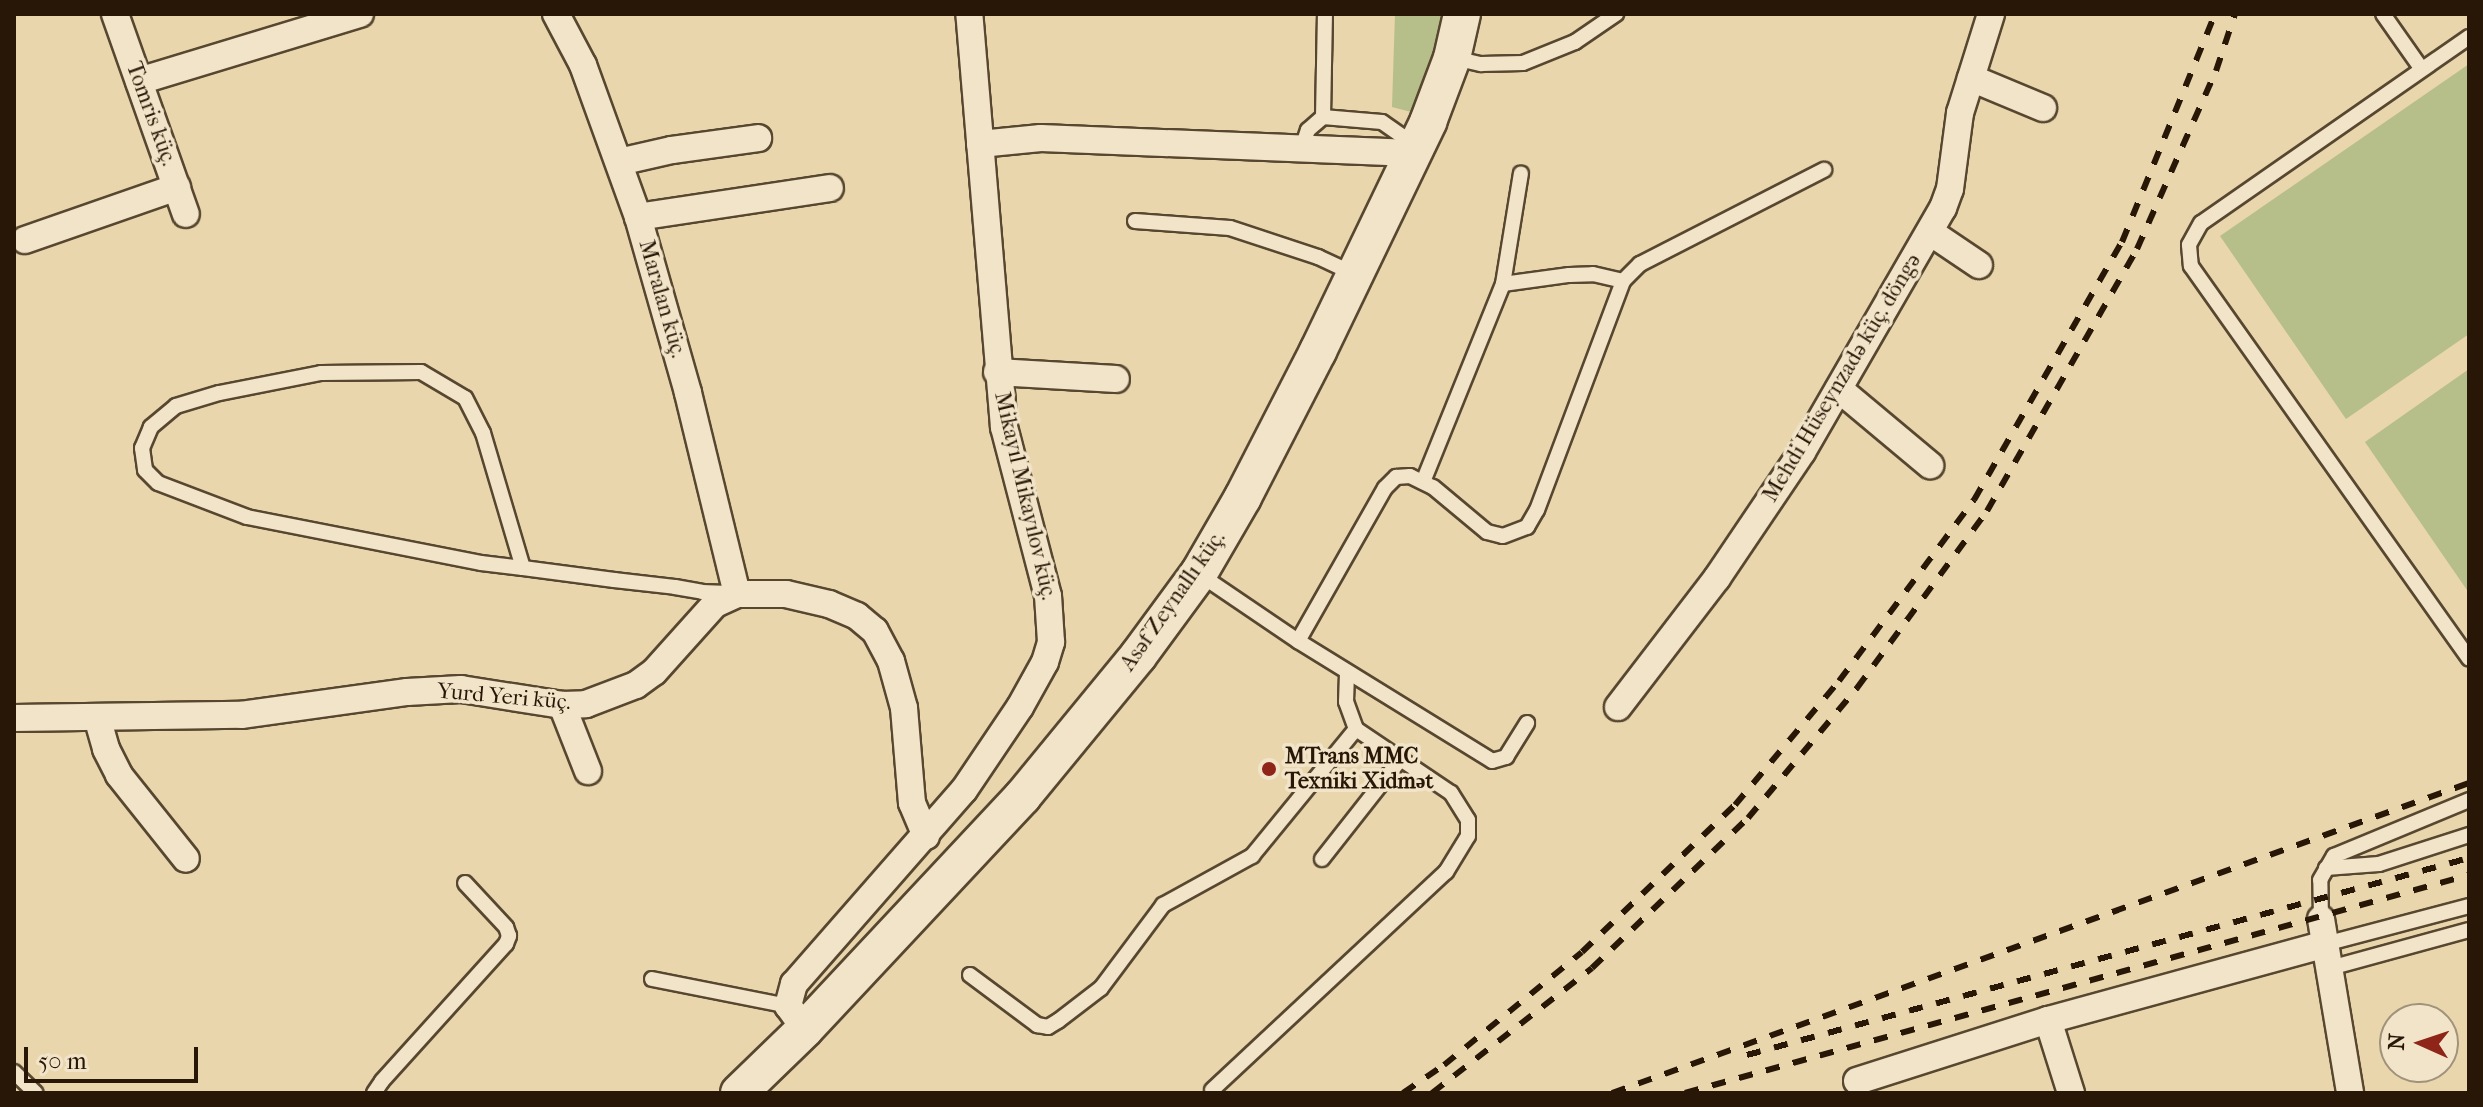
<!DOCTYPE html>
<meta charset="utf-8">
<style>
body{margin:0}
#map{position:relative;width:2483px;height:1107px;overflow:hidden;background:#e9d6ac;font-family:"IM FELL French Canon",serif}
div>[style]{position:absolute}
.green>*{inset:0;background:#b6be89}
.roads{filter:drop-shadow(2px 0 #584730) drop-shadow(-2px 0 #584730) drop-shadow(0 2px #584730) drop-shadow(0 -2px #584730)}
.service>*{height:14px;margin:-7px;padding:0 7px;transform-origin:7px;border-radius:7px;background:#f1e4c9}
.minor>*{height:26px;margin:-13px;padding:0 13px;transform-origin:13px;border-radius:13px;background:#f1e4c9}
.secondary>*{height:36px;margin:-18px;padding:0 18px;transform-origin:18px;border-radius:18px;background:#f1e4c9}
.rail>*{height:6px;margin-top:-3px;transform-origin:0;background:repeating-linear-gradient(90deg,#281707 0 14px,transparent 0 28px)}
.dots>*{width:22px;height:22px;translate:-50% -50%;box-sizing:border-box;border:4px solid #f1e4c9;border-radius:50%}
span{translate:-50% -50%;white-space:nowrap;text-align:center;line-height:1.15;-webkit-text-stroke:7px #f1e4c9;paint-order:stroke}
.street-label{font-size:22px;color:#281707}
.poi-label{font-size:22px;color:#281707;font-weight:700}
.left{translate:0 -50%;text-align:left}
.frame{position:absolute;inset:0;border:16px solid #281707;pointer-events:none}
.north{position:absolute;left:2379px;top:1003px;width:80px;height:80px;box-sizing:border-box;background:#f1e4c9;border:2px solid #a1927b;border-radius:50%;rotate:273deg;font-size:22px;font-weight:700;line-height:32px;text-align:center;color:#281707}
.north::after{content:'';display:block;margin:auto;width:28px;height:36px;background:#8f2418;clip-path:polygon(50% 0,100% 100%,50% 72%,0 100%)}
.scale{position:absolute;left:24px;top:1047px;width:174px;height:36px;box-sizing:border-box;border:4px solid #281707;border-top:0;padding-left:10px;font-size:24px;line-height:28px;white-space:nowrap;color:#281707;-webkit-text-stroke:6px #f1e4c9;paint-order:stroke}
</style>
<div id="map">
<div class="green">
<i style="clip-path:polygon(1395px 14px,1444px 14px,1437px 47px,1415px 113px,1392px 107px)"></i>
<i style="clip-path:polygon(2469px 64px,2469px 334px,2346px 419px,2220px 236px)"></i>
<i style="clip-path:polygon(2469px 369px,2469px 593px,2365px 442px)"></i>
</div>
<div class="roads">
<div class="service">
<i style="left:2383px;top:14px;width:66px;rotate:54.9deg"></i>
<i style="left:2469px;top:37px;width:326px;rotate:145.2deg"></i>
<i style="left:2201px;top:223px;width:25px;rotate:119deg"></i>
<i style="left:2189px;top:245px;width:21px;rotate:85deg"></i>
<i style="left:2191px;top:266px;width:481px;rotate:54.7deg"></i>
<i style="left:1454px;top:58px;width:28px;rotate:13deg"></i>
<i style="left:1481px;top:64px;width:42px;rotate:-1.4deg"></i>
<i style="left:1523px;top:63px;width:56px;rotate:-22deg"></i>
<i style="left:1575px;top:42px;width:50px;rotate:-34.3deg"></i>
<i style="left:1323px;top:117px;width:59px;rotate:4.8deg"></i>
<i style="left:1382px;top:122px;width:24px;rotate:35deg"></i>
<i style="left:1402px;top:136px;width:16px;rotate:60deg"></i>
<i style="left:1302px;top:148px;width:19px;rotate:-72deg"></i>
<i style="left:1308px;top:130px;width:20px;rotate:-41deg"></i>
<i style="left:1323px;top:117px;width:103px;rotate:-88.9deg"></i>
<i style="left:1135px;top:221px;width:95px;rotate:4.2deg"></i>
<i style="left:1230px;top:228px;width:93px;rotate:18.2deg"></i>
<i style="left:1318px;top:257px;width:40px;rotate:25deg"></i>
<i style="left:1503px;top:284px;width:67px;rotate:-7.8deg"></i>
<i style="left:1569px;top:275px;width:24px;rotate:-2deg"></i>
<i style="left:1593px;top:274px;width:31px;rotate:13deg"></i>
<i style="left:1423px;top:482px;width:214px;rotate:-68deg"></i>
<i style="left:1503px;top:284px;width:112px;rotate:-80.8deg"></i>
<i style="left:523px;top:568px;width:141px;rotate:-106.5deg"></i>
<i style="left:483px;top:433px;width:39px;rotate:-117deg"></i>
<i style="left:465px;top:398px;width:51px;rotate:-149.4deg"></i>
<i style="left:421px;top:372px;width:100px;rotate:179.4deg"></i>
<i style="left:321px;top:373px;width:104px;rotate:168.9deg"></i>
<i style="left:219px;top:393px;width:45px;rotate:163.2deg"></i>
<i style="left:176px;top:406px;width:33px;rotate:140deg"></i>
<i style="left:151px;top:427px;width:23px;rotate:113deg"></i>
<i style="left:142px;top:448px;width:22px;rotate:82deg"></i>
<i style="left:145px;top:470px;width:18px;rotate:45deg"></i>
<i style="left:158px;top:483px;width:95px;rotate:20.9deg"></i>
<i style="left:247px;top:517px;width:238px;rotate:11.1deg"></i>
<i style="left:481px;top:563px;width:42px;rotate:6.8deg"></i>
<i style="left:523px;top:568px;width:92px;rotate:7.5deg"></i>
<i style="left:614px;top:580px;width:61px;rotate:6.5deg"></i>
<i style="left:675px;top:587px;width:27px;rotate:10deg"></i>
<i style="left:702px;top:592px;width:26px;rotate:2deg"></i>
<i style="left:1199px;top:574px;width:120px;rotate:34.1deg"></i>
<i style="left:1298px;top:641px;width:228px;rotate:31.7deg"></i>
<i style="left:1492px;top:761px;width:15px;rotate:-16deg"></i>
<i style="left:1506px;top:757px;width:40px;rotate:-58deg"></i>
<i style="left:1298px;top:641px;width:176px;rotate:-60.4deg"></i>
<i style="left:1385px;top:488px;width:16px;rotate:-45deg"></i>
<i style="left:1396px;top:477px;width:14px;rotate:-4deg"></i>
<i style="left:1410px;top:476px;width:25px;rotate:26deg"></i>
<i style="left:1433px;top:487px;width:70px;rotate:39.8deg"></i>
<i style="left:1487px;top:532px;width:16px;rotate:14deg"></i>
<i style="left:1503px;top:536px;width:26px;rotate:-21deg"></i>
<i style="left:1527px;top:527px;width:20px;rotate:-60deg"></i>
<i style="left:1537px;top:510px;width:245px;rotate:-69.4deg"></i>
<i style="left:1623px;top:281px;width:24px;rotate:-45deg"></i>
<i style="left:1640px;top:264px;width:207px;rotate:-27.1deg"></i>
<i style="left:1322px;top:859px;width:126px;rotate:-51.8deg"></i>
<i style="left:2326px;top:868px;width:53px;rotate:-4.3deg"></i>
<i style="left:2379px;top:864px;width:95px;rotate:-17.9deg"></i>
<i style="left:2321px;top:919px;width:39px;rotate:-91deg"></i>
<i style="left:2320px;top:880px;width:28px;rotate:-60deg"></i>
<i style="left:2334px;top:856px;width:146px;rotate:-22.5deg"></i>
<i style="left:2325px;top:944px;width:149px;rotate:-14.8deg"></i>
<i style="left:2330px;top:968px;width:144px;rotate:-15.3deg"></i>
<i style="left:970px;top:975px;width:84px;rotate:36.7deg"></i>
<i style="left:1037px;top:1025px;width:11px;rotate:10deg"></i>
<i style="left:1048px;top:1027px;width:12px;rotate:-31deg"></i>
<i style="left:1058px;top:1021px;width:54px;rotate:-37.5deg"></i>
<i style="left:1101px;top:988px;width:104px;rotate:-53.2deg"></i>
<i style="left:1163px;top:905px;width:102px;rotate:-28.8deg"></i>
<i style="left:1252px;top:856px;width:164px;rotate:-50.7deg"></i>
<i style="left:652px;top:979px;width:139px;rotate:11.2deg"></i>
<i style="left:14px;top:1072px;width:30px;rotate:44deg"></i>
<i style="left:1212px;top:1090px;width:320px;rotate:-43deg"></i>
<i style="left:1446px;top:872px;width:42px;rotate:-58.6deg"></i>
<i style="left:1468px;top:836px;width:16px;rotate:-90deg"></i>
<i style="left:1468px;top:820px;width:32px;rotate:-122deg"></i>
<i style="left:1451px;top:793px;width:115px;rotate:-146deg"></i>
<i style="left:1356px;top:729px;width:29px;rotate:-110deg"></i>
<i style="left:1346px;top:702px;width:30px;rotate:-88deg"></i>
<i style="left:374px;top:1093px;width:14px;rotate:-56deg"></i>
<i style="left:382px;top:1081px;width:185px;rotate:-47.9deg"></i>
<i style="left:506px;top:944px;width:9px;rotate:-69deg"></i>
<i style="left:509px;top:936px;width:9px;rotate:-108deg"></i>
<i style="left:506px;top:927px;width:60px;rotate:-133deg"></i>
</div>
<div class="minor">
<i style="left:115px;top:14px;width:212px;rotate:70.5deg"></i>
<i style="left:556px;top:14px;width:58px;rotate:62.1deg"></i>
<i style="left:583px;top:65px;width:162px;rotate:70.1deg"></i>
<i style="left:638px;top:217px;width:183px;rotate:74.1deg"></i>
<i style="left:688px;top:393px;width:207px;rotate:76.3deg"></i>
<i style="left:1971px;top:78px;width:78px;rotate:22.6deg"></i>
<i style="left:139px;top:81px;width:231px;rotate:-16.9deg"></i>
<i style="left:980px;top:144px;width:61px;rotate:-5.6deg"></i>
<i style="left:1041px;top:138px;width:371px;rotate:2.3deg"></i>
<i style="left:619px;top:162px;width:54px;rotate:-12.8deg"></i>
<i style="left:672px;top:150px;width:87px;rotate:-7.9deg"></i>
<i style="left:638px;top:217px;width:194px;rotate:-8.6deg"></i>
<i style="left:1930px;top:232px;width:59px;rotate:34deg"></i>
<i style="left:25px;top:240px;width:161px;rotate:-19.2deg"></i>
<i style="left:997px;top:372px;width:119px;rotate:3.4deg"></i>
<i style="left:1839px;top:389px;width:119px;rotate:39.9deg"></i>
<i style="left:562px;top:705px;width:71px;rotate:68.5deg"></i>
<i style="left:1618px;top:707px;width:163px;rotate:-52.5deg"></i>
<i style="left:1717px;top:578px;width:152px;rotate:-56deg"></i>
<i style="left:1802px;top:452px;width:282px;rotate:-60deg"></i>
<i style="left:1943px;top:208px;width:20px;rotate:-70deg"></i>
<i style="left:1950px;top:189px;width:77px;rotate:-82.5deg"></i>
<i style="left:1960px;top:113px;width:104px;rotate:-72.6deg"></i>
<i style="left:97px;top:717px;width:33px;rotate:74deg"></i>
<i style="left:106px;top:749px;width:29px;rotate:63deg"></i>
<i style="left:119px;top:775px;width:107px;rotate:51.4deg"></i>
<i style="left:14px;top:718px;width:227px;rotate:-0.8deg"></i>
<i style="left:241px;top:715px;width:168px;rotate:-7.9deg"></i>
<i style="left:407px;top:692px;width:54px;rotate:-3.2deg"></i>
<i style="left:461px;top:689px;width:102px;rotate:9deg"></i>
<i style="left:562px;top:705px;width:24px;rotate:-2deg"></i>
<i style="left:586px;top:704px;width:53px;rotate:-20.8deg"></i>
<i style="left:636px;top:685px;width:22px;rotate:-36deg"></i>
<i style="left:654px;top:672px;width:91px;rotate:-48.1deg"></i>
<i style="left:715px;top:604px;width:24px;rotate:-24deg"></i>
<i style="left:737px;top:594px;width:49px"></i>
<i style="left:786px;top:594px;width:44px;rotate:13.1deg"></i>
<i style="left:829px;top:604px;width:30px;rotate:23deg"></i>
<i style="left:857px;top:616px;width:23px;rotate:40deg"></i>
<i style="left:875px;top:631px;width:34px;rotate:62deg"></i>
<i style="left:891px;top:661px;width:49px;rotate:74.5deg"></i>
<i style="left:904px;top:708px;width:95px;rotate:85.2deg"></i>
<i style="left:912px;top:803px;width:36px;rotate:67deg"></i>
<i style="left:2321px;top:919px;width:176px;rotate:80.5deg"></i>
<i style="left:2048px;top:1020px;width:77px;rotate:72.5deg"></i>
<i style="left:805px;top:1029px;width:29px;rotate:-126deg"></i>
<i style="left:788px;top:1006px;width:23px;rotate:-75deg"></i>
<i style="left:794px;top:984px;width:258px;rotate:-48.8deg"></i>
<i style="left:964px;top:790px;width:100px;rotate:-56deg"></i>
<i style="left:1020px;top:707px;width:51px;rotate:-60.9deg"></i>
<i style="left:1045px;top:662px;width:21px;rotate:-73deg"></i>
<i style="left:1051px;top:642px;width:46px;rotate:-93.7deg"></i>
<i style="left:1048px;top:596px;width:175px;rotate:-104.6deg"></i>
<i style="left:1004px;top:427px;width:414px;rotate:-94.8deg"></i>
<i style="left:1857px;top:1081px;width:201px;rotate:-17.7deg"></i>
<i style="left:2048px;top:1020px;width:287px;rotate:-15.3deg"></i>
</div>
<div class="secondary">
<i style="left:739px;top:1093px;width:92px;rotate:-44.1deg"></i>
<i style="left:805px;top:1029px;width:319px;rotate:-46.9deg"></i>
<i style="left:1023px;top:796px;width:181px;rotate:-50.6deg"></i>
<i style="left:1138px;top:656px;width:103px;rotate:-53.7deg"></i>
<i style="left:1199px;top:573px;width:88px;rotate:-59.9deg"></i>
<i style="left:1243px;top:497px;width:164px;rotate:-62.8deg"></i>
<i style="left:1318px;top:351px;width:254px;rotate:-64.3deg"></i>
<i style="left:1428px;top:122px;width:68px;rotate:-69.4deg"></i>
<i style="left:1452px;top:58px;width:45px;rotate:-77.2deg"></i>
</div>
</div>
<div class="rail">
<i style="left:1747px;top:1055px;width:748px;rotate:-15.26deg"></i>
<i style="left:1403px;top:1093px;width:50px;rotate:-34.3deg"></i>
<i style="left:1444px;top:1065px;width:178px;rotate:-39.3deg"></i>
<i style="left:1582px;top:952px;width:212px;rotate:-43.9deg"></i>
<i style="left:1735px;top:805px;width:162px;rotate:-50deg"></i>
<i style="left:1839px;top:681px;width:226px;rotate:-53.3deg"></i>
<i style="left:1974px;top:500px;width:297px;rotate:-60.2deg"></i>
<i style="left:2122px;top:242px;width:246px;rotate:-67.8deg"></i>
<i style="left:1432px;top:1093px;width:203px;rotate:-38deg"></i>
<i style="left:1592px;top:968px;width:216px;rotate:-43.9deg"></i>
<i style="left:1748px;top:818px;width:170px;rotate:-50deg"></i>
<i style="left:1857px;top:688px;width:220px;rotate:-53.7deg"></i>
<i style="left:1987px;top:511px;width:302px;rotate:-60.2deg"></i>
<i style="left:2137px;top:249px;width:195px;rotate:-66.1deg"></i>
<i style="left:2216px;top:71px;width:60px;rotate:-71.6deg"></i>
<i style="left:1612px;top:1093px;width:911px;rotate:-19.89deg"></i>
<i style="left:1685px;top:1093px;width:814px;rotate:-15.54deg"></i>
</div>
<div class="dots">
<i style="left:1269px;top:769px;background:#8f2418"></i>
</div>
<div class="street-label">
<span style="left:151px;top:114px;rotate:70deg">Tomris küç.</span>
<span style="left:662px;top:299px;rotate:74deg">Maralan küç.</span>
<span style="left:1842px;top:378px;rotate:-59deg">Mehdi Hüseynzadə küç. döngə</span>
<span style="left:1025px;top:496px;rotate:77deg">Mikayıl Mikayılov küç.</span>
<span style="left:1173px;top:601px;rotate:-55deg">Asəf Zeynallı küç.</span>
<span style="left:504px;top:697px;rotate:5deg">Yurd Yeri küç.</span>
</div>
<div class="poi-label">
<span class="left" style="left:1285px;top:769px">MTrans MMC<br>Texniki Xidmət</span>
</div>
<div class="frame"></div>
<div class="north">N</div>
<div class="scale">50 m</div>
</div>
